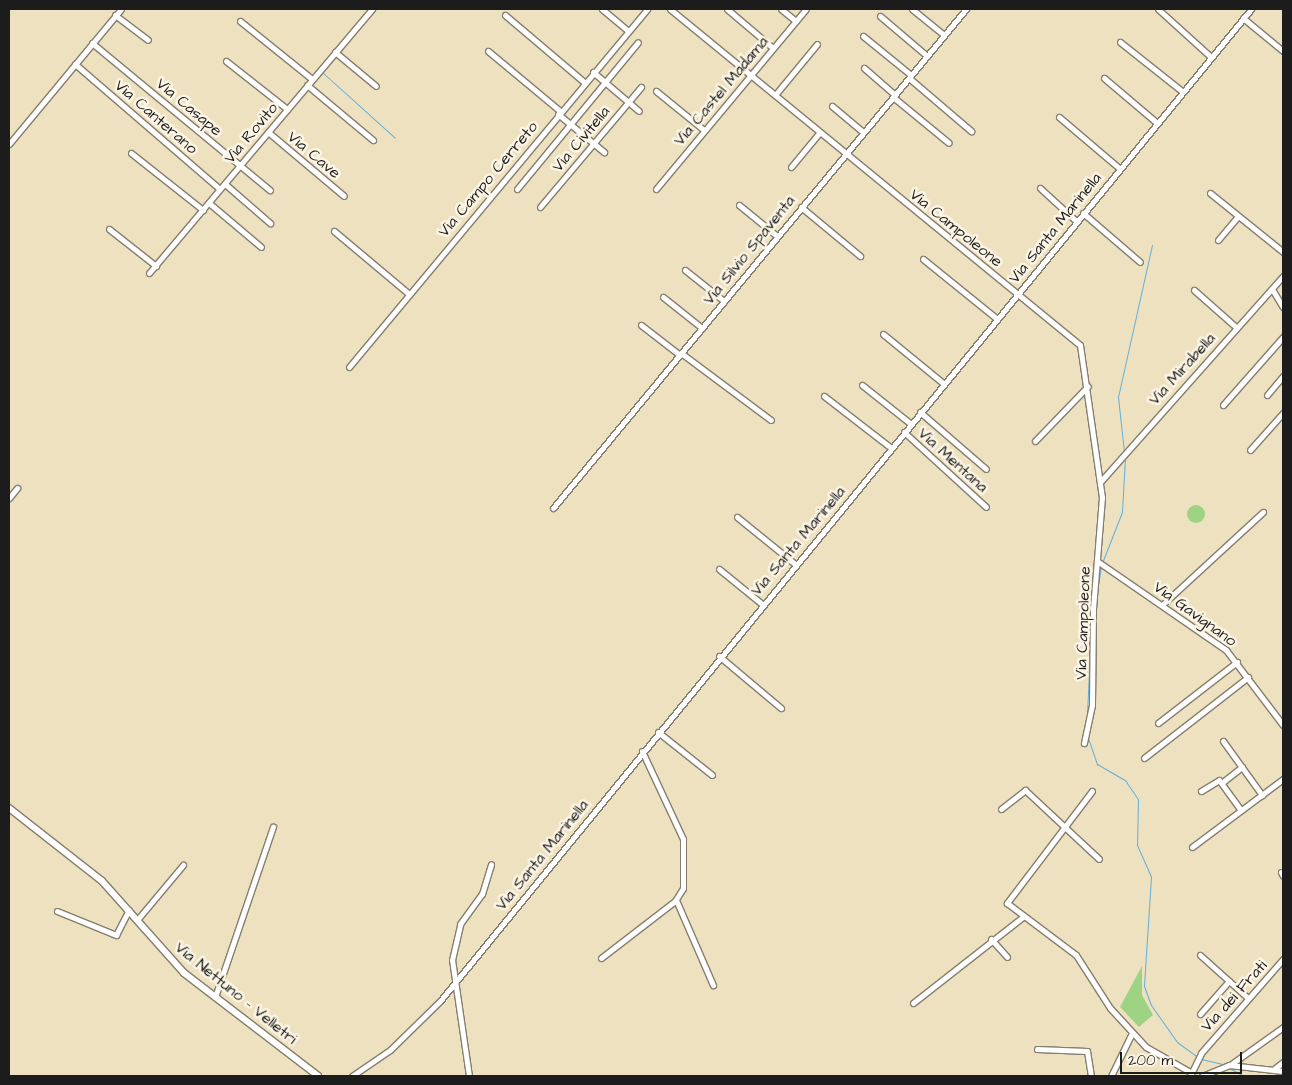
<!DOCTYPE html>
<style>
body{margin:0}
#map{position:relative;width:1292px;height:1085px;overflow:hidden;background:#eee1c0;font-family:"Architects Daughter",sans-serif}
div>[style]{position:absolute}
.green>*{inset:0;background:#9ed384}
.round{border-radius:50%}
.stream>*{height:1px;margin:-0.5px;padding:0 0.5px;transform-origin:0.5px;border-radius:0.5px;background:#61afdb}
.roads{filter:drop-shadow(1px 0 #857e6e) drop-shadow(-1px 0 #857e6e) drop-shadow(0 1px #857e6e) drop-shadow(0 -1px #857e6e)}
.minor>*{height:5px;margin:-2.5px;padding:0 2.5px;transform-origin:2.5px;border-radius:2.5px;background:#fff}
.major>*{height:6px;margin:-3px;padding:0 3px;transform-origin:3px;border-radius:3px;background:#fff}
span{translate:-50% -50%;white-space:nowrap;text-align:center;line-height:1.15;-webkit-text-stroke:5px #fcf5e5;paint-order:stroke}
.street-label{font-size:16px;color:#1c1c1c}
.frame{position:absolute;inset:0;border:10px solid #1c1c1c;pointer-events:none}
.scale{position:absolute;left:1120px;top:1052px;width:122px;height:22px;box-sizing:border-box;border:2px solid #1c1c1c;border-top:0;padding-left:6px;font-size:15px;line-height:18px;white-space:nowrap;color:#1c1c1c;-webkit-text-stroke:4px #fcf5e5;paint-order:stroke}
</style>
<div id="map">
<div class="green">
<i class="round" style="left:1187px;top:505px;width:18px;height:18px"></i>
<i style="clip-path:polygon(1142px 966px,1142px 995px,1153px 1015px,1139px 1027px,1120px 1007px)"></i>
</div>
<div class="stream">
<i style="left:322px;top:72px;width:98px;rotate:42.1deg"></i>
<i style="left:1124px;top:452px;width:55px;rotate:-96.2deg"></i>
<i style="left:1118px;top:397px;width:156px;rotate:-77.4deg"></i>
<i style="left:1102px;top:563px;width:55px;rotate:-68.6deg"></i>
<i style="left:1122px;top:512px;width:56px;rotate:-86.9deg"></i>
<i style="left:1096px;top:598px;width:31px;rotate:-81deg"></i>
<i style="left:1087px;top:714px;width:86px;rotate:-87.3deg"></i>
<i style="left:1088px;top:738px;width:28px;rotate:71deg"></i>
<i style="left:1097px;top:764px;width:32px;rotate:30deg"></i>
<i style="left:1125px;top:780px;width:23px;rotate:56deg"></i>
<i style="left:1138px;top:799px;width:46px;rotate:91.2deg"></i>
<i style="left:1137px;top:845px;width:35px;rotate:66deg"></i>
<i style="left:1151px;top:877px;width:109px;rotate:93.7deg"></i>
<i style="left:1144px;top:986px;width:20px;rotate:70deg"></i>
<i style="left:1151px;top:1005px;width:45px;rotate:54.9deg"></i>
<i style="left:1177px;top:1042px;width:26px;rotate:36deg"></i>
<i style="left:1201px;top:1059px;width:23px;rotate:13deg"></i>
<i style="left:1229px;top:1068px;width:17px;rotate:28deg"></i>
</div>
<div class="roads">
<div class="minor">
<i style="left:602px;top:9px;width:34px;rotate:40deg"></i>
<i style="left:670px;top:9px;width:530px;rotate:39.34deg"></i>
<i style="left:1080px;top:345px;width:154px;rotate:81.8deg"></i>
<i style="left:1102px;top:497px;width:111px;rotate:94.6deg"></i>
<i style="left:1093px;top:608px;width:97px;rotate:90.6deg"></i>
<i style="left:1092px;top:705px;width:39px;rotate:102deg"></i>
<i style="left:727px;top:9px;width:60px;rotate:40.3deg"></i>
<i style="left:781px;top:9px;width:19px;rotate:39deg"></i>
<i style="left:912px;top:9px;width:41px;rotate:39.1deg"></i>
<i style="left:1158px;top:9px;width:72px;rotate:42.2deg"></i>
<i style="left:115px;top:15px;width:41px;rotate:37.1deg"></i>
<i style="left:505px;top:15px;width:104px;rotate:40.3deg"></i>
<i style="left:880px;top:16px;width:62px;rotate:40.4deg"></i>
<i style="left:1243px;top:18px;width:52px;rotate:39.5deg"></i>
<i style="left:240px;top:21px;width:92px;rotate:38.9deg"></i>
<i style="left:863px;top:36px;width:62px;rotate:39.1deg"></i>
<i style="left:1120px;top:42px;width:80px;rotate:38.4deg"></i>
<i style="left:92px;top:43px;width:231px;rotate:39.6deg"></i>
<i style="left:488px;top:51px;width:94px;rotate:39.8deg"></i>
<i style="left:335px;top:52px;width:53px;rotate:39.7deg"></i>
<i style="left:226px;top:61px;width:78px;rotate:38.2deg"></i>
<i style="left:75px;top:64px;width:191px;rotate:40.8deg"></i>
<i style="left:864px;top:68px;width:41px;rotate:41.1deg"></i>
<i style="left:593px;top:72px;width:60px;rotate:40.3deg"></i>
<i style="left:909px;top:78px;width:82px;rotate:40.5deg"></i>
<i style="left:1104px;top:78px;width:70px;rotate:40.3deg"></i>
<i style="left:307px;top:85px;width:86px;rotate:39.8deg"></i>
<i style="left:656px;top:91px;width:62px;rotate:39.1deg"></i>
<i style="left:775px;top:95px;width:66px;rotate:-50.5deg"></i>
<i style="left:893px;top:97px;width:72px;rotate:39.4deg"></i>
<i style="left:832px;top:106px;width:40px;rotate:40deg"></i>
<i style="left:558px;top:114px;width:60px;rotate:39.6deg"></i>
<i style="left:1059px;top:117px;width:79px;rotate:40.4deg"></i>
<i style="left:268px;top:132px;width:99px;rotate:40.1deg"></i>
<i style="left:9px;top:144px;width:175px;rotate:-50.3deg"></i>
<i style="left:131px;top:153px;width:92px;rotate:38.4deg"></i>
<i style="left:791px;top:167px;width:45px;rotate:-50.4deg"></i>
<i style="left:225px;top:184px;width:60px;rotate:40.9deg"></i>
<i style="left:1040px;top:188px;width:49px;rotate:42.5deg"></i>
<i style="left:517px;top:189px;width:190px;rotate:-50.5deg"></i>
<i style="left:656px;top:189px;width:234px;rotate:-50.2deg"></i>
<i style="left:1210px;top:193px;width:94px;rotate:38.9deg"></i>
<i style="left:209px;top:203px;width:68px;rotate:40.2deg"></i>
<i style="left:739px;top:205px;width:49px;rotate:39.2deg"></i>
<i style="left:540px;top:207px;width:157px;rotate:-49.9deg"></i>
<i style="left:801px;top:207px;width:77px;rotate:39.7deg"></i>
<i style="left:1083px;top:213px;width:75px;rotate:40.7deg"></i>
<i style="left:109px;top:229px;width:60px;rotate:38.2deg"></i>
<i style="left:334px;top:231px;width:98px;rotate:40deg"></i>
<i style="left:1218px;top:240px;width:30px;rotate:-50deg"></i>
<i style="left:923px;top:259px;width:95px;rotate:39deg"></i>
<i style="left:685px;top:270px;width:50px;rotate:38.5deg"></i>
<i style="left:149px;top:273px;width:346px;rotate:-49.8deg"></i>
<i style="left:1272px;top:289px;width:21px;rotate:59deg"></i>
<i style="left:1194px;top:290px;width:56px;rotate:41.4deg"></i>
<i style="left:663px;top:297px;width:50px;rotate:38.5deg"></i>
<i style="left:641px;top:325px;width:49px;rotate:37.6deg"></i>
<i style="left:883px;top:334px;width:79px;rotate:39.3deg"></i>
<i style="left:681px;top:353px;width:112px;rotate:36.7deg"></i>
<i style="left:349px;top:367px;width:466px;rotate:-50.2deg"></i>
<i style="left:862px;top:385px;width:63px;rotate:38.5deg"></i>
<i style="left:1267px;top:395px;width:25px;rotate:-50deg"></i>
<i style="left:824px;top:396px;width:85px;rotate:37.8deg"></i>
<i style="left:1223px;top:405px;width:91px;rotate:-48.6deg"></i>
<i style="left:920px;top:412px;width:87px;rotate:40.8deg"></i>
<i style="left:904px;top:432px;width:111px;rotate:42.4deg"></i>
<i style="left:1035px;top:441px;width:76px;rotate:-46.1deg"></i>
<i style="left:1250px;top:450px;width:50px;rotate:-48.3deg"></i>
<i style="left:1101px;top:481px;width:274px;rotate:-48.4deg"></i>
<i style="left:9px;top:498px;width:13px;rotate:-51deg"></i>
<i style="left:553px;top:508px;width:648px;rotate:-50.39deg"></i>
<i style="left:737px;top:517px;width:75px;rotate:39deg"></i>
<i style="left:1097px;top:561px;width:157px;rotate:34.6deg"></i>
<i style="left:1226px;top:650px;width:94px;rotate:52.8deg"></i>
<i style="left:719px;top:569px;width:55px;rotate:39.1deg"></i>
<i style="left:1163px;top:604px;width:136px;rotate:-42.6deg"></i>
<i style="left:719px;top:656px;width:81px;rotate:40deg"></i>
<i style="left:1158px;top:723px;width:100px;rotate:-37.7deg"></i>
<i style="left:658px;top:732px;width:69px;rotate:38.5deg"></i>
<i style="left:1223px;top:741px;width:67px;rotate:54.2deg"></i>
<i style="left:1144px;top:758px;width:132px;rotate:-37.9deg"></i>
<i style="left:1224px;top:781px;width:23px;rotate:-38deg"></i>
<i style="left:1092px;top:791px;width:141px;rotate:127.2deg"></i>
<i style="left:1007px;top:903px;width:86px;rotate:37deg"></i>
<i style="left:1076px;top:955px;width:63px;rotate:57.3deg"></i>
<i style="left:1110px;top:1008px;width:53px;rotate:47.3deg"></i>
<i style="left:1146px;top:1047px;width:51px;rotate:29.6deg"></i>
<i style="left:1201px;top:791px;width:21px;rotate:-31deg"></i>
<i style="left:1219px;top:780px;width:37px;rotate:54deg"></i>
<i style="left:1001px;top:809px;width:31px;rotate:-38deg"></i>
<i style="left:1025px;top:790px;width:101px;rotate:43deg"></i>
<i style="left:1192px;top:847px;width:114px;rotate:-36.8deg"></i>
<i style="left:1281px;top:872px;width:4px;rotate:63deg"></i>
<i style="left:676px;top:900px;width:93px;rotate:66.5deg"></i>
<i style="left:57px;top:911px;width:64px;rotate:22.1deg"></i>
<i style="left:116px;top:935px;width:28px;rotate:-63deg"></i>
<i style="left:137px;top:920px;width:72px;rotate:-50.1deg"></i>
<i style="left:991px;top:939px;width:24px;rotate:48deg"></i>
<i style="left:1200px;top:955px;width:64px;rotate:41.9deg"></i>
<i style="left:601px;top:958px;width:93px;rotate:-37.6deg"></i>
<i style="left:675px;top:901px;width:15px;rotate:-58deg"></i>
<i style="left:683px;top:888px;width:49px;rotate:-90deg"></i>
<i style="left:683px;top:839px;width:97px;rotate:-115deg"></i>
<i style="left:215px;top:997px;width:180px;rotate:-71.2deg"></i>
<i style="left:913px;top:1003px;width:141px;rotate:-38.1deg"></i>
<i style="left:1200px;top:1014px;width:44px;rotate:-48.7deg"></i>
<i style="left:1037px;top:1049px;width:50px;rotate:2.3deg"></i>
<i style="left:1087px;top:1051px;width:25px;rotate:81deg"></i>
<i style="left:1230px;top:1065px;width:65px;rotate:-35.6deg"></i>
<i style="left:1274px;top:1069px;width:11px;rotate:-38deg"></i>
<i style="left:352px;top:1076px;width:46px;rotate:-34.4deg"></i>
<i style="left:390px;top:1050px;width:70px;rotate:-44.4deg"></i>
<i style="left:440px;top:1001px;width:1281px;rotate:-50.73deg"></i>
<i style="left:469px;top:1076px;width:117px;rotate:-98.3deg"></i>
<i style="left:452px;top:960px;width:37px;rotate:-77deg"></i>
<i style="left:460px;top:924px;width:37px;rotate:-54deg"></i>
<i style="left:482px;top:894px;width:31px;rotate:-73deg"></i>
<i style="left:1111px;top:1076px;width:48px;rotate:-64deg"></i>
<i style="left:1190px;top:1076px;width:25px;rotate:-64deg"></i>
<i style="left:1201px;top:1053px;width:125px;rotate:-48.9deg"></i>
<i style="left:1202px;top:1076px;width:29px;rotate:-22deg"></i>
<i style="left:1229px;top:1065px;width:54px;rotate:6.3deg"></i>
</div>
<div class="major">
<i style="left:9px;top:808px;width:118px;rotate:38.1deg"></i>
<i style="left:102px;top:881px;width:123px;rotate:48.3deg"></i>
<i style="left:184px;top:973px;width:169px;rotate:37.5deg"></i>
</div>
</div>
<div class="street-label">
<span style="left:721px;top:91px;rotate:-50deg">Via Castel Madama</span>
<span style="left:189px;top:107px;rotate:40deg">Via Casape</span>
<span style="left:156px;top:117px;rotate:41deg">Via Canterano</span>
<span style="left:251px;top:133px;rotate:-50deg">Via Rovito</span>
<span style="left:581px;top:139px;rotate:-50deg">Via Civitella</span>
<span style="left:314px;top:155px;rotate:40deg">Via Cave</span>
<span style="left:488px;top:179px;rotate:-50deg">Via Campo Cerreto</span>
<span style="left:956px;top:228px;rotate:39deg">Via Campoleone</span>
<span style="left:1055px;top:228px;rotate:-51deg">Via Santa Marinella</span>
<span style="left:749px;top:250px;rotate:-51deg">Via Silvio Spaventa</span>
<span style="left:1182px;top:369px;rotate:-48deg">Via Mirabella</span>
<span style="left:953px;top:460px;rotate:42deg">Via Mentana</span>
<span style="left:798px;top:541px;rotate:-50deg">Via Santa Marinella</span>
<span style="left:1195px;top:614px;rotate:36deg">Via Gavignano</span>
<span style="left:1083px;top:623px;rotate:-88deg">Via Campoleone</span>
<span style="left:542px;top:855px;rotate:-51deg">Via Santa Marinella</span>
<span style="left:236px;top:993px;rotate:39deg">Via Nettuno - Velletri</span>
<span style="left:1234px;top:996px;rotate:-48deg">Via dei Frati</span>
</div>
<div class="frame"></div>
<div class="scale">200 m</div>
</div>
